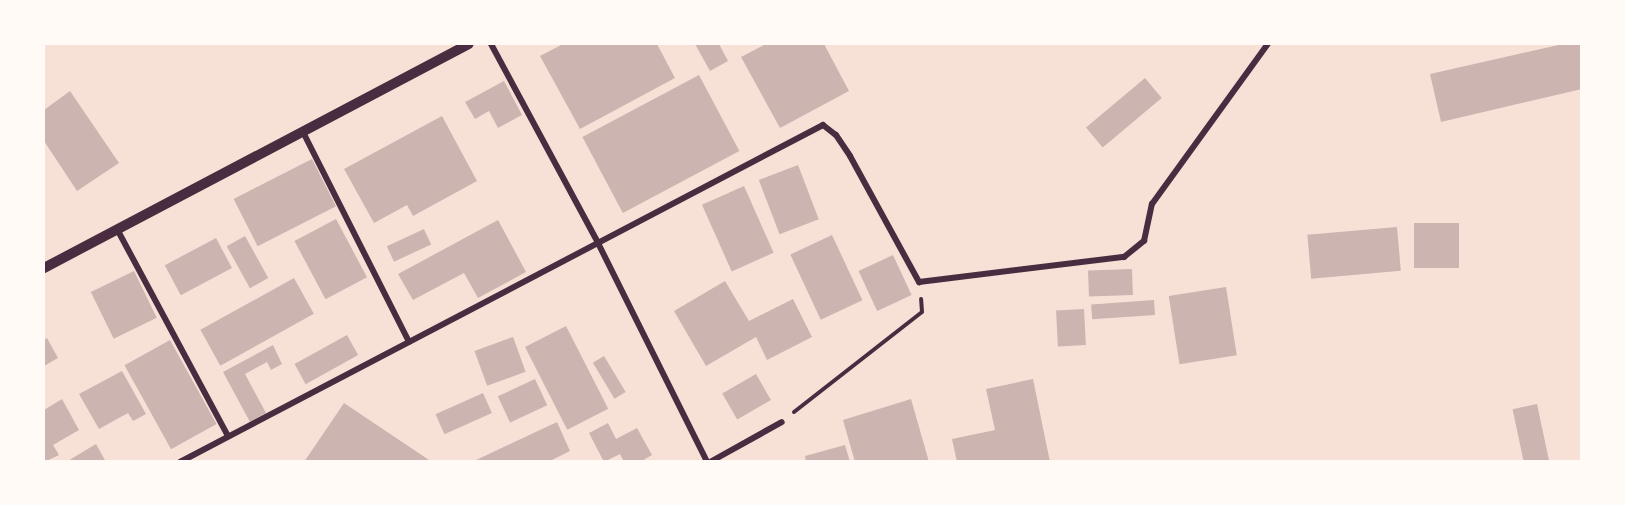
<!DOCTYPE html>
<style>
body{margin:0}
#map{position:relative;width:1625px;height:505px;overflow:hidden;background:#f7e1d7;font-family:"Public Sans",sans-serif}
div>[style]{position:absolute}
.building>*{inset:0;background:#ccb4b1;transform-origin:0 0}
.path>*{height:4px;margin:-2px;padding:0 2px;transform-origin:2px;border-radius:2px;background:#4a2c40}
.minor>*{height:6px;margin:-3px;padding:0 3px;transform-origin:3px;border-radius:3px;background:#4a2c40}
.tertiary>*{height:10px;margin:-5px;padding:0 5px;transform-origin:5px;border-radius:5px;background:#4a2c40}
span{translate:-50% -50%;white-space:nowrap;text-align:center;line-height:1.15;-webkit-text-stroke:4.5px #fffaf5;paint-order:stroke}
.frame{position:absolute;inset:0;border:45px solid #fffaf5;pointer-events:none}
</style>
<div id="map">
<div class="building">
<i style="clip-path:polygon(563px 44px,657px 44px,675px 78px,580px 129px,540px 56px)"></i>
<i style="clip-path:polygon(695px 44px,719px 44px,728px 61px,710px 71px)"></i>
<i style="clip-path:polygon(766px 44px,824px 44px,849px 91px,780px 128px,741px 57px)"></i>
<i style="clip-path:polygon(1563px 44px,1582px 44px,1582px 89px,1441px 122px,1430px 74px)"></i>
<i style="left:699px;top:75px;width:86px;height:132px;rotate:62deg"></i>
<i style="left:1145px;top:78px;width:26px;height:77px;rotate:50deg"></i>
<i style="clip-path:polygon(504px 81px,522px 115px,498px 128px,489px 111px,475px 119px,465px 102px)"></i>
<i style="clip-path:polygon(70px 91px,119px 163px,77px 191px,44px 141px,44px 110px)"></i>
<i style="clip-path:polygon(442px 116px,477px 181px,413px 216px,407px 205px,374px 223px,344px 169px)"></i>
<i style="left:312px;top:159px;width:53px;height:88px;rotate:63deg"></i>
<i style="left:798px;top:165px;width:58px;height:42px;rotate:69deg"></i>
<i style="left:744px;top:186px;width:73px;height:46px;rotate:66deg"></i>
<i style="left:336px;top:219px;width:66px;height:47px;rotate:62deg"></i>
<i style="clip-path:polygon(498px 220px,526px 272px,478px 298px,464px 273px,413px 300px,398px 274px)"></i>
<i style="left:1459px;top:223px;width:45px;height:45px;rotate:90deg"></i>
<i style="left:1397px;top:227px;width:44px;height:90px;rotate:85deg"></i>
<i style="left:424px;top:229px;width:17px;height:41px;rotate:65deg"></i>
<i style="left:832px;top:235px;width:72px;height:46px;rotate:65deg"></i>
<i style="left:245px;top:236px;width:48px;height:21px;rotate:61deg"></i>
<i style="left:216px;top:238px;width:34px;height:58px;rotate:62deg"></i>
<i style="left:893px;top:255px;width:44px;height:38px;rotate:65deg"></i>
<i style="left:1132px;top:269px;width:26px;height:44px;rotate:88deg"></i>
<i style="left:134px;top:271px;width:52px;height:48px;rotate:64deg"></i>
<i style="left:294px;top:278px;width:41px;height:107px;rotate:61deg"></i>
<i style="clip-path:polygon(725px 281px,749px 321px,793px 299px,812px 337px,767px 360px,756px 337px,706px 366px,674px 311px)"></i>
<i style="left:1226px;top:287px;width:69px;height:58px;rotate:81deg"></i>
<i style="left:1154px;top:300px;width:15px;height:63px;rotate:86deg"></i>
<i style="left:1084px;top:309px;width:36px;height:28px;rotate:87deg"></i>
<i style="left:566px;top:326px;width:93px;height:46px;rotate:63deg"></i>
<i style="left:347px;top:335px;width:23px;height:60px;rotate:61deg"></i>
<i style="left:513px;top:337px;width:37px;height:41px;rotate:70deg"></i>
<i style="clip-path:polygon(47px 338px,58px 358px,44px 366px,44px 340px)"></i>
<i style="left:170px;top:340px;width:96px;height:52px;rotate:61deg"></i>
<i style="clip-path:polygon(273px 345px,282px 364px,271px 370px,267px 362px,245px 374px,266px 413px,250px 422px,223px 372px)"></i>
<i style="left:604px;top:356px;width:42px;height:13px;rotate:59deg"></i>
<i style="clip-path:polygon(122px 371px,146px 414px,133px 421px,128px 413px,99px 429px,79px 394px)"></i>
<i style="left:756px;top:374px;width:30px;height:39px;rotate:60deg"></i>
<i style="left:535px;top:379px;width:29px;height:41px;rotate:65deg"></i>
<i style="clip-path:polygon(1033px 379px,1050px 462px,957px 462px,952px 439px,995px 430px,986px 389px)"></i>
<i style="left:483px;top:393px;width:22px;height:52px;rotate:66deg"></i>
<i style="clip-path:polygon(62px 399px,79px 430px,53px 445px,59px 455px,44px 462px,44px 410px)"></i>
<i style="clip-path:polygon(911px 399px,929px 462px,855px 462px,843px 420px)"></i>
<i style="clip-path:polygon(344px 403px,432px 462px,304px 462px)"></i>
<i style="left:1537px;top:404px;width:59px;height:25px;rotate:78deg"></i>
<i style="clip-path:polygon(557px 422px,570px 451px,548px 462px,472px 462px)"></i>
<i style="clip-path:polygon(608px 423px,616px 439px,637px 428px,652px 455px,640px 462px,624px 462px,620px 454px,604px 462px,589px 433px)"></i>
<i style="clip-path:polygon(96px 444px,106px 462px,66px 462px)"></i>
<i style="clip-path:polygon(845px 445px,850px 462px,806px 462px,805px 456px)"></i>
</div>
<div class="path">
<i style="left:794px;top:412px;width:162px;rotate:-38deg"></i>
<i style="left:922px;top:312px;width:13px;rotate:-94deg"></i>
</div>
<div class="minor">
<i style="left:491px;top:44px;width:226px;rotate:61.7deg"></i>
<i style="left:598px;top:243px;width:245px;rotate:63.5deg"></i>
<i style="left:303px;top:132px;width:235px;rotate:63.2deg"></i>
<i style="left:117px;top:229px;width:235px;rotate:61.8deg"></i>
<i style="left:180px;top:462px;width:726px;rotate:-27.66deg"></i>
<i style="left:823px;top:125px;width:16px;rotate:38deg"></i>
<i style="left:836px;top:135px;width:25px;rotate:56deg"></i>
<i style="left:850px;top:156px;width:144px;rotate:61.3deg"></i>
<i style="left:919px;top:282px;width:207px;rotate:-7deg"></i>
<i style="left:1124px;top:257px;width:26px;rotate:-39deg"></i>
<i style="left:1144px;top:241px;width:38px;rotate:-78deg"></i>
<i style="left:1152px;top:204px;width:198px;rotate:-54.1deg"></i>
<i style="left:710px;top:462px;width:82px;rotate:-29.1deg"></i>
</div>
<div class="tertiary">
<i style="left:44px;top:268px;width:480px;rotate:-27.8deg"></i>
</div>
<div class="frame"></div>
</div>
